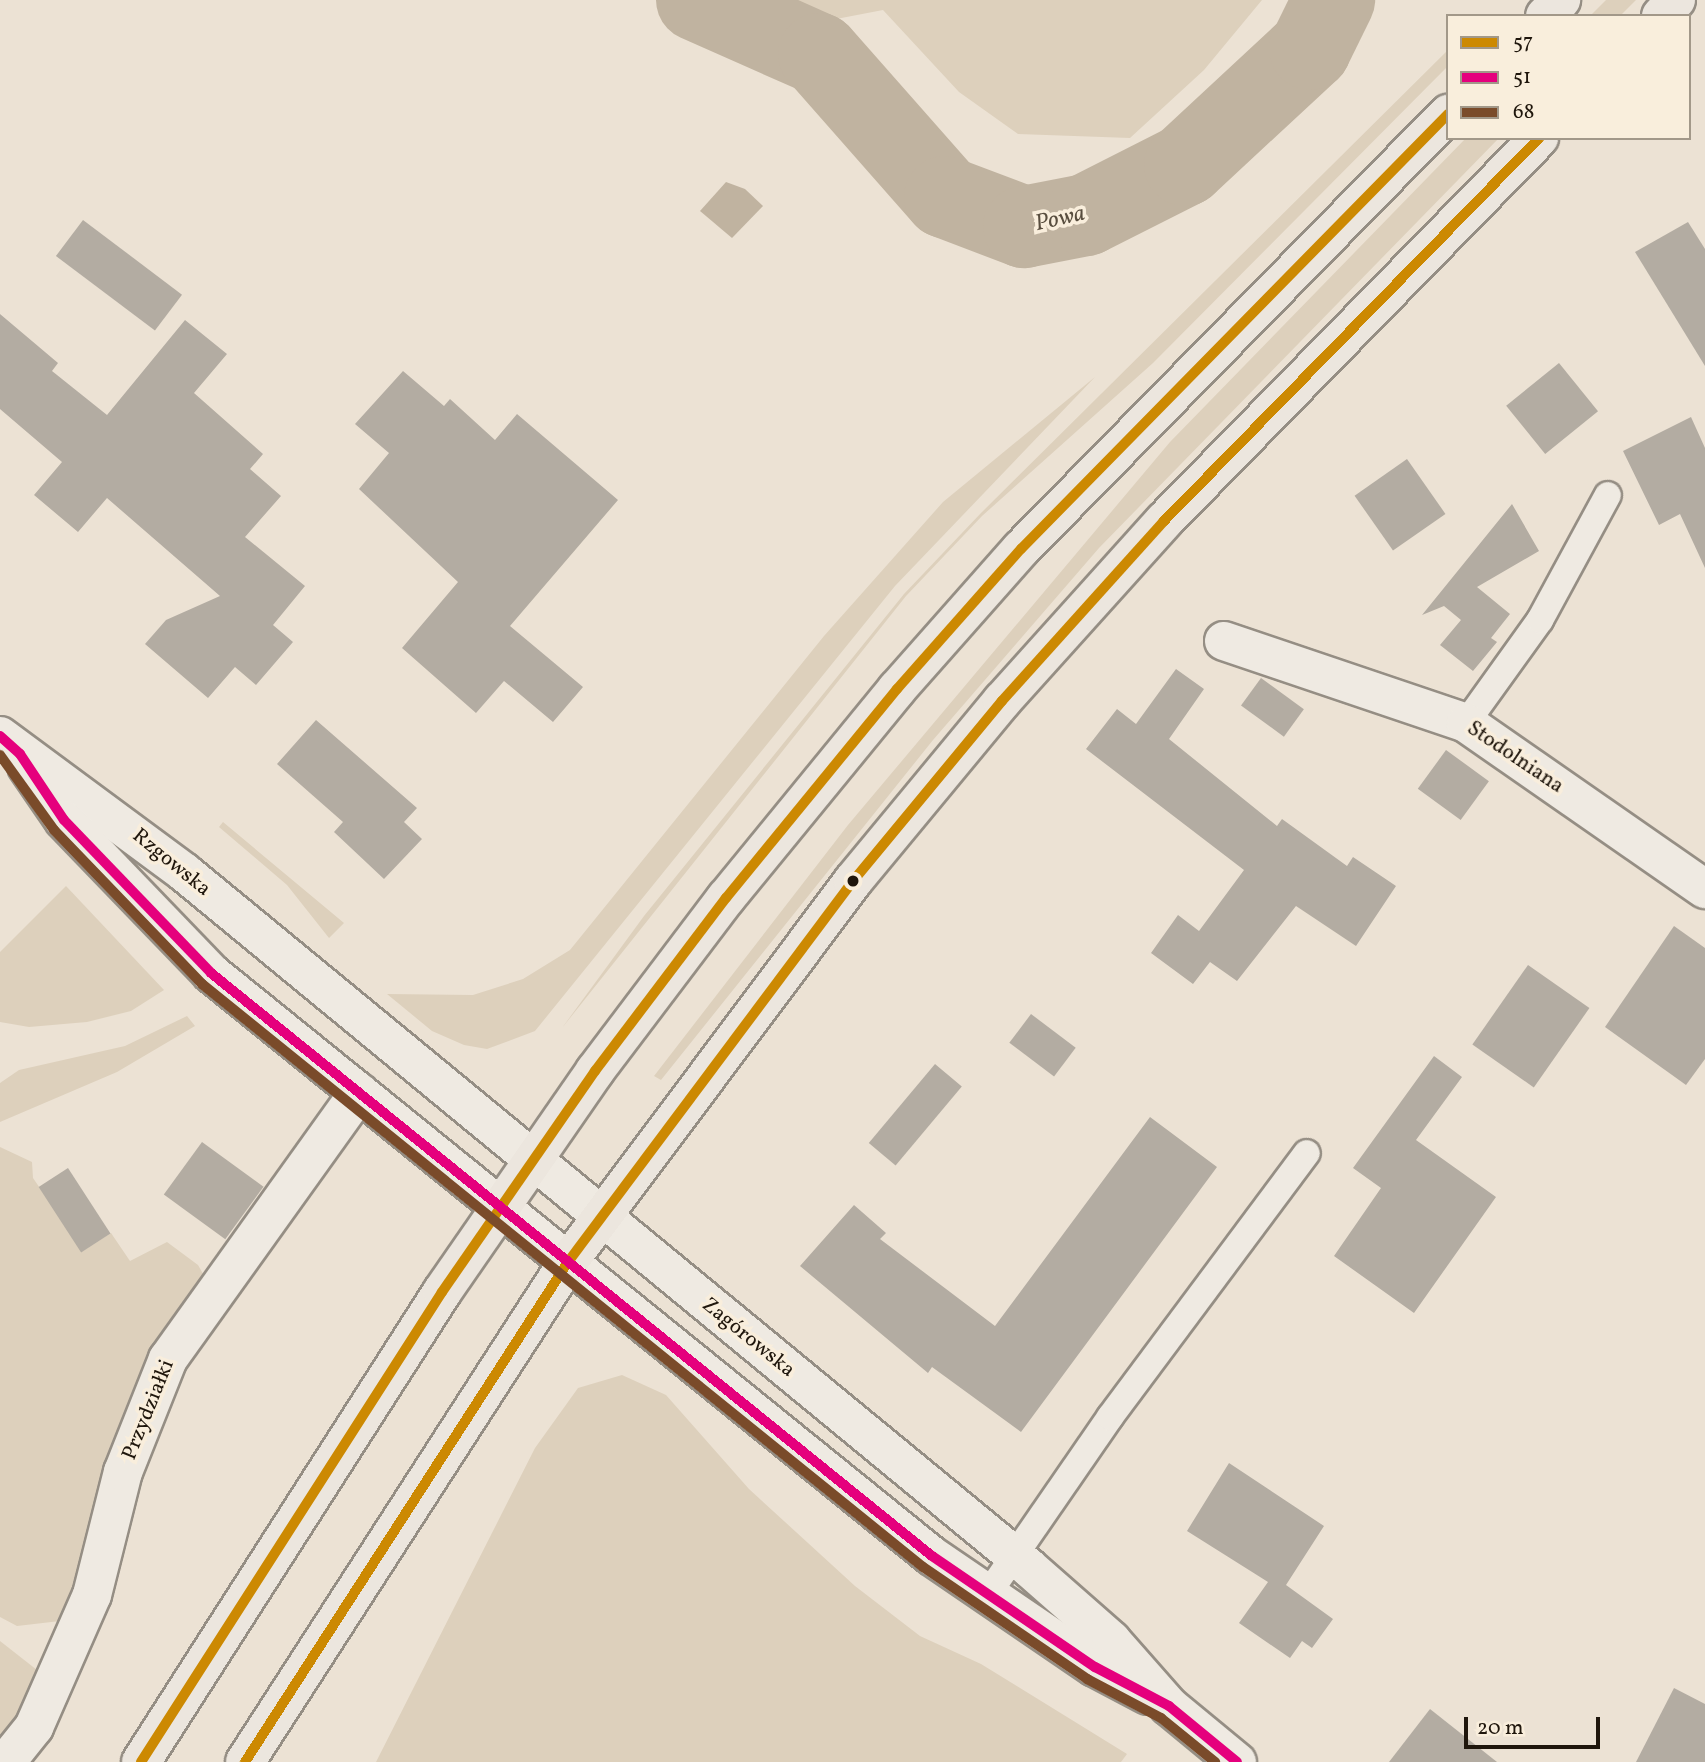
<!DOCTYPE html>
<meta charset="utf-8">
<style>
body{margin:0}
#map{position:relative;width:1705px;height:1762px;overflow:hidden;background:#ece2d4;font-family:Vollkorn,serif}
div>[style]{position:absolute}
.green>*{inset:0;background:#ddd0bc}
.water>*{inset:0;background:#c0b3a0}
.river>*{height:82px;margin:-41px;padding:0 41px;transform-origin:41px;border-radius:41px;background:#c0b3a0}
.building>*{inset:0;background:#b3aca2;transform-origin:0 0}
.roads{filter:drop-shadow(2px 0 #958e84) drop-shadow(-2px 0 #958e84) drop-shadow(0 2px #958e84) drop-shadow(0 -2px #958e84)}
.lane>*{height:26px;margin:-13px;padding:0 13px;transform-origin:13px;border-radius:13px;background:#efeae2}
.street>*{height:38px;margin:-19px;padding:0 19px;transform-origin:19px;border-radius:19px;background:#efeae2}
.secondary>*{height:38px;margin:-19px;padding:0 19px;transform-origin:19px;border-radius:19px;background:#efeae2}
.primary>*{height:38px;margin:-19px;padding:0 19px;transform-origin:19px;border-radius:19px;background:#ece6de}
.bus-1>*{height:10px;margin:-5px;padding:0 5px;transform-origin:5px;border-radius:5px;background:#cc8902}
.bus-2>*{height:10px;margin:-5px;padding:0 5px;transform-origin:5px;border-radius:5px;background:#e5007d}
.bus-3>*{height:10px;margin:-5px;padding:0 5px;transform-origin:5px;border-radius:5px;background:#7a4b2a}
.dots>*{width:19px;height:19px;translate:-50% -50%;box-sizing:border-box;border:4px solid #f9eedc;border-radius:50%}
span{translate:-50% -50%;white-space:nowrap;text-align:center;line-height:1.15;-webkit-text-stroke:7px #f9eedc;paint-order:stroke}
.street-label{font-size:21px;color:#1f160c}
.water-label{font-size:23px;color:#584d3e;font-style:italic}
.legend{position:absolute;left:1446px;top:14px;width:245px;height:126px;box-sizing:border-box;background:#f9eedc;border:2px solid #a29889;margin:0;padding:9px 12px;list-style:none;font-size:21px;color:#1f160c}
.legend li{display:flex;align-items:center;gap:14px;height:35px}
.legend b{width:35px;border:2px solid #a29889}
.scale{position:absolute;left:1464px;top:1717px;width:136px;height:32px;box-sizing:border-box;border:4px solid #1f160c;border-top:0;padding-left:9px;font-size:21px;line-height:24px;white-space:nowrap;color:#1f160c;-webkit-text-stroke:5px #f9eedc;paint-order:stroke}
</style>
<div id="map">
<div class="green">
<i style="clip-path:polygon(778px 0,1262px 0,1204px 70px,1130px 138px,1018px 134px,959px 92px,883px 10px,831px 20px)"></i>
<i style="clip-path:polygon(1606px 0,1636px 0,1620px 16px,1590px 16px)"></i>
<i style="clip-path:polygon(1448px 50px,1448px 66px,1153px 363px,982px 516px,906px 596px,562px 1028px,644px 916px,904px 594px,981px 513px)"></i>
<i style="clip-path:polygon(1466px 138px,1499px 138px,1099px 548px,933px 740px,661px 1080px,654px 1076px,848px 825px,1170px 442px)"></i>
<i style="clip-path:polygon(1095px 377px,895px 586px,535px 1031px,487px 1049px,464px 1045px,432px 1031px,387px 994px,473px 995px,523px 979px,570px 950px,824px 636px,943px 502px)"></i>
<i style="clip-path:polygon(223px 822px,344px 923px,329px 938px,287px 885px,219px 827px)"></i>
<i style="clip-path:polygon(66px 886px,164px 990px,131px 1011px,87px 1022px,29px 1027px,0 1022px,0 952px)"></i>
<i style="clip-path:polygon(187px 1016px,195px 1026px,117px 1072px,0 1122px,0 1083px,19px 1070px,125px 1046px)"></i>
<i style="clip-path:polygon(0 1147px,32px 1162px,33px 1178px,83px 1251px,111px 1233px,130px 1261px,167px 1242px,198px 1265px,206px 1279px,142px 1368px,95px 1499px,66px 1613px,60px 1621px,17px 1626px,0 1617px)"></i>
<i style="clip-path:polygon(622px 1375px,666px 1395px,749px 1489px,855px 1586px,920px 1636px,981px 1664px,1127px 1754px,1121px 1762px,376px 1762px,535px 1448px,578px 1388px)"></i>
<i style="clip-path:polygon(0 1641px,37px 1670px,26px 1702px,0 1736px)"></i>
</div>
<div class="water">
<i style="clip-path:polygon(726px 182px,745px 189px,763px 206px,732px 238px,700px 211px)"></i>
</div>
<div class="river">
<i style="left:697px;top:0;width:133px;rotate:23.9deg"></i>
<i style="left:819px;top:54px;width:191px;rotate:48.6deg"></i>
<i style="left:945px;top:197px;width:85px;rotate:20.8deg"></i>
<i style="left:1024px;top:227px;width:63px;rotate:-11deg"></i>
<i style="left:1086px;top:215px;width:111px;rotate:-26.8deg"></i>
<i style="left:1185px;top:165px;width:171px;rotate:-42.9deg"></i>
<i style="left:1310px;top:49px;width:55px;rotate:-63.9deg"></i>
</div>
<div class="building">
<i style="left:83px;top:220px;width:124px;height:45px;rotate:37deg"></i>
<i style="clip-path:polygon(1688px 222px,1705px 249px,1705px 366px,1635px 252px)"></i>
<i style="clip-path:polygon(0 314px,58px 363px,52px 371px,107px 415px,185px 320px,227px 354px,194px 393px,263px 454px,250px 469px,281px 496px,245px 537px,305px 586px,273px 625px,293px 642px,256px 685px,235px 667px,208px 698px,145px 644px,166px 620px,220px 596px,107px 498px,78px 532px,34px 495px,62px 462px,0 409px)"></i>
<i style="left:1559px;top:363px;width:62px;height:68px;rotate:51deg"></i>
<i style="clip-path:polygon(403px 371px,444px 406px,450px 399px,495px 440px,517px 414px,618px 500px,510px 626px,583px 687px,553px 722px,504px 681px,476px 713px,402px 648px,458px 582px,359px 489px,389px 453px,355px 424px)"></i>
<i style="clip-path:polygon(1691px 417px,1705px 448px,1705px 568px,1680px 514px,1659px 525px,1623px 451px)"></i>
<i style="left:1407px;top:459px;width:67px;height:64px;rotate:55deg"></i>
<i style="clip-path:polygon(1512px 504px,1539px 551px,1477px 587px,1510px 614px,1491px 638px,1497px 642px,1473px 671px,1440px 645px,1461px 620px,1444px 606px,1422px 615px)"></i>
<i style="clip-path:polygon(1176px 669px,1204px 689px,1169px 739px,1277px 826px,1282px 819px,1347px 866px,1353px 857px,1396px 886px,1356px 946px,1296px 906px,1237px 981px,1210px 962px,1193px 984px,1151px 953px,1178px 915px,1199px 931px,1244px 870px,1086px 749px,1117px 709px,1136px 724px)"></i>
<i style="left:1261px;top:678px;width:53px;height:34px;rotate:36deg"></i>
<i style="clip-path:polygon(316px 720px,417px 808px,404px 822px,422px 839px,384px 879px,334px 832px,343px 822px,277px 764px)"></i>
<i style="left:1446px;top:750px;width:53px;height:48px;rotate:36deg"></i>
<i style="clip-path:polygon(1674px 926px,1705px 948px,1705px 1059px,1686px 1085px,1605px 1027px)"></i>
<i style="left:1528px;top:965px;width:75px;height:97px;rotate:35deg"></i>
<i style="left:1031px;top:1014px;width:56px;height:36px;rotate:37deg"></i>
<i style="clip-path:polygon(1434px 1056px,1462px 1077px,1416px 1140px,1496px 1197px,1414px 1313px,1334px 1256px,1381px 1188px,1353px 1168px)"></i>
<i style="left:935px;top:1064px;width:35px;height:103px;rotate:40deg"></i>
<i style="clip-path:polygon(1150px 1117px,1217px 1167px,1021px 1432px,932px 1367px,928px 1373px,800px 1266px,854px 1205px,886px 1233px,880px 1239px,995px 1326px)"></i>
<i style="left:202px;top:1142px;width:76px;height:65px;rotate:36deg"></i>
<i style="left:68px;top:1168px;width:78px;height:35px;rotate:57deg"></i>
<i style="clip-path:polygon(1229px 1463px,1324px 1526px,1286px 1585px,1333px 1619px,1312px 1648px,1302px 1641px,1290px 1658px,1239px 1623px,1268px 1582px,1187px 1531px)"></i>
<i style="clip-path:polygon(1674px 1688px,1705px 1704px,1705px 1762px,1636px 1762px)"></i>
<i style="clip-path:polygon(1430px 1709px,1497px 1762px,1389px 1762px)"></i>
</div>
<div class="roads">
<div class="lane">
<i style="left:1466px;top:723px;width:127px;rotate:-54.3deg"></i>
<i style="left:1540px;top:620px;width:142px;rotate:-61.5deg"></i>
<i style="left:988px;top:1594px;width:215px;rotate:-55.4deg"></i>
<i style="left:1110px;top:1417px;width:329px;rotate:-53.3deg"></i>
</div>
<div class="street">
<i style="left:1224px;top:641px;width:256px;rotate:18.7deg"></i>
<i style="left:1466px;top:723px;width:291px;rotate:34.8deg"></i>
<i style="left:6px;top:1762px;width:45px;rotate:-51.3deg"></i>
<i style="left:34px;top:1727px;width:144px;rotate:-66.3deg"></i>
<i style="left:92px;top:1595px;width:127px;rotate:-75.9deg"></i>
<i style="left:123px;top:1472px;width:122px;rotate:-68.3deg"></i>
<i style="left:168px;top:1359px;width:328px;rotate:-54.4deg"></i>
</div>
<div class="secondary">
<i style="left:0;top:736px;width:230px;rotate:36.5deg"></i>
<i style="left:185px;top:873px;width:1092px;rotate:39.46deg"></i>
<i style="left:1028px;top:1567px;width:111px;rotate:41.3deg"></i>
<i style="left:1111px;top:1640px;width:88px;rotate:48.7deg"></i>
<i style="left:1169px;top:1706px;width:88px;rotate:39.5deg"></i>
<i style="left:27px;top:766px;width:65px;rotate:55.6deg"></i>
<i style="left:64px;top:820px;width:212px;rotate:46.1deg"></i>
<i style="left:211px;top:973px;width:927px;rotate:38.96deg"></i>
<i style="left:932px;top:1556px;width:197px;rotate:34.3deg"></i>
<i style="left:1095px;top:1667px;width:60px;rotate:27.8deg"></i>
</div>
<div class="primary">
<i style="left:1545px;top:16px;width:23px;rotate:-45deg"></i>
<i style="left:1661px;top:16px;width:22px;rotate:-47deg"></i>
<i style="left:141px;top:1762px;width:558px;rotate:-57.36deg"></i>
<i style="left:442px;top:1292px;width:269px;rotate:-55.3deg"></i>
<i style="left:595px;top:1071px;width:217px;rotate:-52.9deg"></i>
<i style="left:726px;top:898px;width:270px;rotate:-50.7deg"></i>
<i style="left:897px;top:689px;width:187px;rotate:-48.5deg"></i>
<i style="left:1021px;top:549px;width:610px;rotate:-45.53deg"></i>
<i style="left:245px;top:1762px;width:595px;rotate:-57.14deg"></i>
<i style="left:568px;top:1262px;width:476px;rotate:-53.2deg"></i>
<i style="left:853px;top:881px;width:234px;rotate:-50.4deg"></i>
<i style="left:1002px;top:701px;width:242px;rotate:-48deg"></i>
<i style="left:1164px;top:521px;width:536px;rotate:-45.6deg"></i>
</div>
</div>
<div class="bus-1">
<i style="left:141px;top:1762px;width:558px;rotate:-57.36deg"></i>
<i style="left:442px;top:1292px;width:269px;rotate:-55.3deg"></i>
<i style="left:595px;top:1071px;width:217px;rotate:-52.9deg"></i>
<i style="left:726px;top:898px;width:270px;rotate:-50.7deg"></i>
<i style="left:897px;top:689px;width:187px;rotate:-48.5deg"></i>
<i style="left:1021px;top:549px;width:610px;rotate:-45.53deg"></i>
<i style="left:245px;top:1762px;width:595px;rotate:-57.14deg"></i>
<i style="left:568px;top:1262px;width:476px;rotate:-53.2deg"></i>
<i style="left:853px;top:881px;width:234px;rotate:-50.4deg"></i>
<i style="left:1002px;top:701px;width:242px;rotate:-48deg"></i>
<i style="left:1164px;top:521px;width:536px;rotate:-45.6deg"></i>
</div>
<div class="bus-2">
<i style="left:0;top:736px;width:27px;rotate:42deg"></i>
<i style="left:20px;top:754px;width:79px;rotate:56.3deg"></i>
<i style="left:64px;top:820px;width:212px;rotate:46.1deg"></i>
<i style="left:211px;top:973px;width:927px;rotate:38.96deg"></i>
<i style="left:932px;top:1556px;width:197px;rotate:34.3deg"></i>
<i style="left:1095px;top:1667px;width:84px;rotate:27.8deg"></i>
<i style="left:1169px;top:1706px;width:88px;rotate:39.5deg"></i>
</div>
<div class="bus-3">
<i style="left:0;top:755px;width:92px;rotate:54.2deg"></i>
<i style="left:54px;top:830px;width:214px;rotate:46.1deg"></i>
<i style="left:202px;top:984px;width:927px;rotate:38.96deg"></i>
<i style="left:923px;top:1567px;width:199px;rotate:34.3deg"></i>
<i style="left:1087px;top:1679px;width:84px;rotate:27.8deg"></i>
<i style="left:1161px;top:1718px;width:70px;rotate:39.2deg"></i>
</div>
<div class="dots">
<i style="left:853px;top:881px;background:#1f160c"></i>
</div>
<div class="street-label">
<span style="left:1515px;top:758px;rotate:34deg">Stodolniana</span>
<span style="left:171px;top:863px;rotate:39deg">Rzgowska</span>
<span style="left:748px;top:1338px;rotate:39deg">Zagórowska</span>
<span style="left:149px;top:1410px;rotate:-68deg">Przydziałki</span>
</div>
<div class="water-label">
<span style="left:1060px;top:219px;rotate:-13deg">Powa</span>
</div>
<ul class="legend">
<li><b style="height:9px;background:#cc8902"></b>57</li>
<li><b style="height:9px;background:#e5007d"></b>51</li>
<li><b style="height:9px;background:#7a4b2a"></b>68</li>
</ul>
<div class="scale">20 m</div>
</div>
